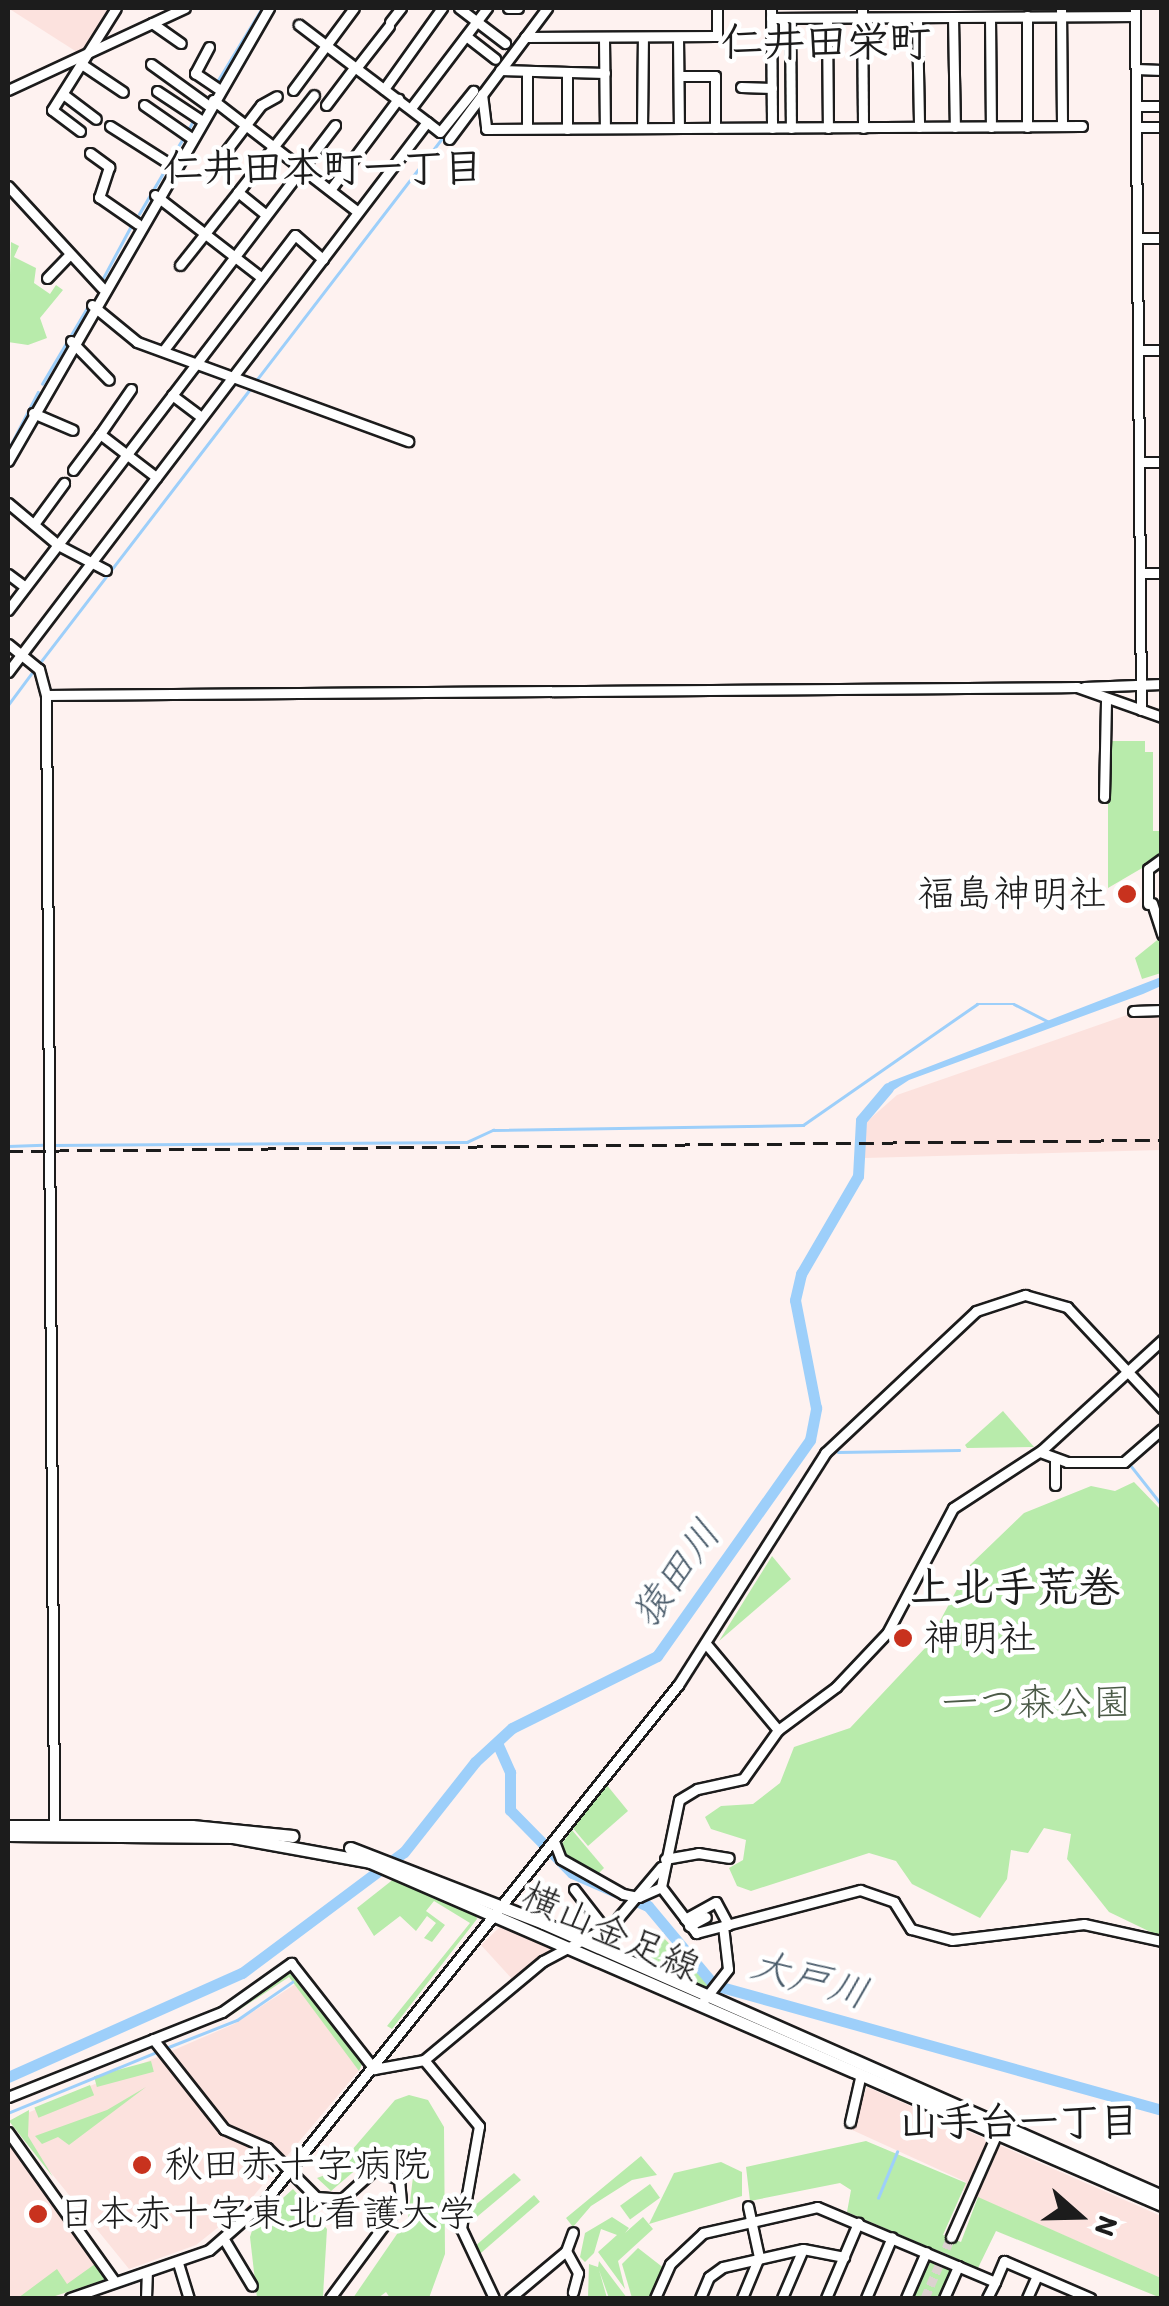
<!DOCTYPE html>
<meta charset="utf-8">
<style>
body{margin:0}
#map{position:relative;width:1169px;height:2306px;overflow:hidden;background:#fef2f0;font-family:Itim,"Klee One",sans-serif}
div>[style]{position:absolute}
.built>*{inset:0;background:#fce2de}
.green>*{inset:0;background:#b8ebab;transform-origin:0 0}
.water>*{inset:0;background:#9dcffa}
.stream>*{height:2.5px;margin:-1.25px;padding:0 1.25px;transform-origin:1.25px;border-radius:1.25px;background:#9dcffa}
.river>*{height:11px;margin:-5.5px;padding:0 5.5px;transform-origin:5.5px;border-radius:5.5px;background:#9dcffa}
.minor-tunnel>*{height:9px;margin-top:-4.5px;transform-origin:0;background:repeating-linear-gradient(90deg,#dcd2d0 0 9px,transparent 0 13.5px)}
.roads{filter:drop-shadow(2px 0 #1c1c1c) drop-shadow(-2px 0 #1c1c1c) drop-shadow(0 2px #1c1c1c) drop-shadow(0 -2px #1c1c1c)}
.minor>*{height:9px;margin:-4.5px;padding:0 4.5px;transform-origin:4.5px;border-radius:4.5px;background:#fff}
.major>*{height:11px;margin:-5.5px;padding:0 5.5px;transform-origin:5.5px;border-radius:5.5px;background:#fff}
.rail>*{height:2.5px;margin-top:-1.25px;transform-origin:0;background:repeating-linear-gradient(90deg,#1c1c1c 0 15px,transparent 0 23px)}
.dots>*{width:28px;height:28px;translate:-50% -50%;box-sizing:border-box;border:5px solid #fff;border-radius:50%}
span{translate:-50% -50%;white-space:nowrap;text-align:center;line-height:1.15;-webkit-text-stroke:9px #fff;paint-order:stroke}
.poi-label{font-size:38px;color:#1c1c1c}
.right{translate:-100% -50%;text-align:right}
.left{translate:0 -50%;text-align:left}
.park-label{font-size:38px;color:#4b5a47}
.street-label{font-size:38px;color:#1c1c1c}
.neighbourhood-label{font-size:40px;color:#1c1c1c;font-weight:700}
.water-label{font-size:40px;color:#495b6a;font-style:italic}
.quarter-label{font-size:42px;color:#1c1c1c;font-weight:700}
.frame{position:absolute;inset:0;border:10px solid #1c1c1c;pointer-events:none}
.north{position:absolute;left:1029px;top:2166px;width:100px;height:100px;-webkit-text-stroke:8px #fff;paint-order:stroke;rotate:110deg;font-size:28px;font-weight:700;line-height:40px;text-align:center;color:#1c1c1c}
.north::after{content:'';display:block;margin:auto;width:35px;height:45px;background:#1c1c1c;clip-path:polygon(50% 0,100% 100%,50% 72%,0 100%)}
</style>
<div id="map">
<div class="built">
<i style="clip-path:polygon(8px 8px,112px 8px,80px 54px)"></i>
<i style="clip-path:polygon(1130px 1014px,1161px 1014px,1161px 1150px,865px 1158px,863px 1125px,897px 1095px)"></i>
<i style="clip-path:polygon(502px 1925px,555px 1950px,513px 1980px,481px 1945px)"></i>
<i style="clip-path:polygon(300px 1981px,361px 2068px,245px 2206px,196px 2245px,129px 2269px,9px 2121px,234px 2024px)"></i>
<i style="clip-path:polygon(867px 2087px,1161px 2216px,1161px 2278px,963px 2191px,966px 2182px,850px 2129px)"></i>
<i style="clip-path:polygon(8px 2137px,76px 2224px,104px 2280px,49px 2298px,8px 2298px)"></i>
</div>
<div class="green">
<i style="clip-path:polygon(11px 242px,19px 246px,14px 257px,36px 268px,34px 283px,50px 294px,56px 285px,63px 290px,40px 318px,47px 338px,28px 345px,8px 342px)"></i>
<i style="clip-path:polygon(1108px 741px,1145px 741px,1145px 752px,1153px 752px,1153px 831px,1159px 831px,1161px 857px,1108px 888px)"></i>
<i style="clip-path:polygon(1161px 937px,1161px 973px,1142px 979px,1135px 958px)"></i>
<i style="clip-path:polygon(1003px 1411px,1034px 1447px,967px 1448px,965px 1445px)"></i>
<i style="clip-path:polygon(1134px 1482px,1161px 1510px,1161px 1937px,1109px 1912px,1067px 1859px,1071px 1834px,1044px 1828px,1028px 1853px,1011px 1850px,1007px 1879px,980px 1918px,912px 1884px,896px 1861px,869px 1853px,751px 1891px,737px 1886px,729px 1868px,743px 1860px,746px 1840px,711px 1829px,705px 1817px,721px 1806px,753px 1804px,780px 1783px,794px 1747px,850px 1728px,926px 1647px,970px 1565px,1024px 1513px,1091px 1486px,1115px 1491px)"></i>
<i style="clip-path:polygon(772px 1556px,791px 1579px,719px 1641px)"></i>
<i style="clip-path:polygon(606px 1784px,628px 1811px,588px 1846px,572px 1827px)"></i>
<i style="clip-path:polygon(572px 1830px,604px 1868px,595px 1877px,563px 1856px,561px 1845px)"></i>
<i style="clip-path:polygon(395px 1878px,474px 1911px,477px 1919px,392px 2029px,387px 2026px,470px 1923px,434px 1901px,426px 1911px,445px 1925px,432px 1942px,424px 1938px,436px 1923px,427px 1916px,416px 1931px,400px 1916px,374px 1936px,357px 1908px)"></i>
<i style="clip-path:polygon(660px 1934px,710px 1986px,710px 1989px,639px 1956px)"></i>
<i style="clip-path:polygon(289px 1972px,362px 2064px,359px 2071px,289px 1977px,233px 2014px,163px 2039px,232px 2011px)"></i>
<i style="left:151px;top:2061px;width:11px;height:59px;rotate:75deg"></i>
<i style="left:90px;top:2085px;width:11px;height:60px;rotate:68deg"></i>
<i style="clip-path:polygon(146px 2087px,69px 2145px,58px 2137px,42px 2144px,35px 2136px,107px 2110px)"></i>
<i style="clip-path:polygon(409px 2095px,428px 2100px,444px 2127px,445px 2254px,429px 2298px,390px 2298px,386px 2292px,378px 2298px,353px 2298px,408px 2218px,413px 2177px,390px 2158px,366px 2161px,331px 2191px,317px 2178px,333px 2172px,395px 2100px)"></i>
<i style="clip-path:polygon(29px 2110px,28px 2136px,53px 2177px,9px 2121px)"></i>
<i style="clip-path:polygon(866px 2141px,966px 2183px,943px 2235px,961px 2242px,978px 2197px,1161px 2278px,1161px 2298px,996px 2231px,978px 2268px,847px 2212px,851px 2190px,840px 2183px,750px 2201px,746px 2167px)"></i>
<i style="clip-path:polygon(641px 2156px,657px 2175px,632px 2180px,591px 2206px,573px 2227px,566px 2218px)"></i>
<i style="clip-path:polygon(721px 2162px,742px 2172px,742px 2196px,649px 2224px,674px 2173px)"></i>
<i style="clip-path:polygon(514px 2173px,521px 2180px,466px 2226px,468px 2211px)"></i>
<i style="left:650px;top:2184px;width:17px;height:37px;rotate:54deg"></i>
<i style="clip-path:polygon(293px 2189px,327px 2229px,323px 2296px,257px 2298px,250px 2237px,254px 2224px)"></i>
<i style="left:534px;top:2195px;width:9px;height:79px;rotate:49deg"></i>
<i style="clip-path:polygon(612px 2217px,629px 2228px,625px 2233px,643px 2217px,653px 2229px,618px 2261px,625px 2289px,598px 2252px,617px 2235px,601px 2229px,594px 2253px,585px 2262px,580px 2257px,585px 2233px)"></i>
<i style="clip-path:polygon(76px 2224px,108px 2268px,104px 2280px,49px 2298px,18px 2298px,57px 2269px,67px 2284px,95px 2264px,70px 2229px)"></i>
<i style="clip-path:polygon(638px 2248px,665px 2269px,652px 2298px,632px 2298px,622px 2264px)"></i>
<i style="clip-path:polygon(930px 2257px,953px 2272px,941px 2298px,910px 2298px)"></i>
<i style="clip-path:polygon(599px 2261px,627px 2298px,609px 2298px,599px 2270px,607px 2298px,588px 2298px,589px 2264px,598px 2267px)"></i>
</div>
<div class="water">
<i style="clip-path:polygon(1161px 977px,1161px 986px,1143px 994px,909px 1080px,874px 1103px,889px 1082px)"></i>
</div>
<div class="stream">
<i style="left:217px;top:82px;width:87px;rotate:-58.7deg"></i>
<i style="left:477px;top:92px;width:101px;rotate:-52.2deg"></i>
<i style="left:188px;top:130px;width:13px;rotate:-61deg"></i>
<i style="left:173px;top:155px;width:23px;rotate:-59deg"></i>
<i style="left:139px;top:214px;width:53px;rotate:-59.6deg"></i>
<i style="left:102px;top:280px;width:61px;rotate:-61.8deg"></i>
<i style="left:255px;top:382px;width:347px;rotate:-52.5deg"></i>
<i style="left:42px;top:384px;width:88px;rotate:-59.4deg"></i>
<i style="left:8px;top:450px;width:65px;rotate:-62.7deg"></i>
<i style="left:39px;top:664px;width:347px;rotate:-52.5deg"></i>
<i style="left:8px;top:705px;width:44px;rotate:-53.4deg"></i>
<i style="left:51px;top:1145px;width:416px;rotate:-0.4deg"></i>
<i style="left:467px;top:1142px;width:29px;rotate:-25deg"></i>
<i style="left:493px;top:1130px;width:310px;rotate:-0.9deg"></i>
<i style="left:803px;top:1125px;width:212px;rotate:-34.8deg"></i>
<i style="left:977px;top:1004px;width:37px"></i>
<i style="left:1014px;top:1004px;width:42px;rotate:27.2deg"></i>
<i style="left:8px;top:1146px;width:35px;rotate:-2deg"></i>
<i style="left:810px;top:1440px;width:2px;rotate:27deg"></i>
<i style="left:838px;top:1452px;width:121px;rotate:-0.9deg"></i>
<i style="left:1128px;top:1462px;width:55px;rotate:51.7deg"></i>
<i style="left:166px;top:2048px;width:76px;rotate:-21.5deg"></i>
<i style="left:237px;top:2020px;width:67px;rotate:-34.6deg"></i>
<i style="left:8px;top:2113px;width:163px;rotate:-22.3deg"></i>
<i style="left:878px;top:2198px;width:50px;rotate:-67.6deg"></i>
</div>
<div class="river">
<i style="left:498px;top:1745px;width:30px;rotate:66deg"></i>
<i style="left:510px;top:1772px;width:38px;rotate:90deg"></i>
<i style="left:510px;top:1810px;width:88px;rotate:45.5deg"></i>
<i style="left:572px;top:1873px;width:83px;rotate:23.5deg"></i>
<i style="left:648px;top:1906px;width:103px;rotate:50.1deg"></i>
<i style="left:714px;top:1985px;width:465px;rotate:15.6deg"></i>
<i style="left:8px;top:2077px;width:256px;rotate:-24deg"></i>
<i style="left:242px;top:1973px;width:202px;rotate:-36.8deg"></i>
<i style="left:404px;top:1852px;width:115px;rotate:-51.7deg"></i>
<i style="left:475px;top:1762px;width:50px;rotate:-42.6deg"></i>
<i style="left:512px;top:1728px;width:162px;rotate:-26.4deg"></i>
<i style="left:657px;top:1656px;width:265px;rotate:-54.7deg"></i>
<i style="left:810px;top:1440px;width:33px;rotate:-79deg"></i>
<i style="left:816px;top:1408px;width:110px;rotate:-101deg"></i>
<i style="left:795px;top:1300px;width:27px;rotate:-77deg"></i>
<i style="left:801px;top:1274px;width:113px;rotate:-59.8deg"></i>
<i style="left:858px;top:1176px;width:56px;rotate:-86.9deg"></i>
<i style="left:861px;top:1120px;width:42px;rotate:-49.8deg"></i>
</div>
<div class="minor-tunnel">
<i style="left:925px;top:2298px;width:66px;rotate:-66.9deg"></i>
</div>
<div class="roads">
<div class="minor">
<i style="left:459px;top:8px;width:58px;rotate:37.3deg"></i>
<i style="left:508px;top:8px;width:10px"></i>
<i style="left:771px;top:8px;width:120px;rotate:89.5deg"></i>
<i style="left:862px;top:8px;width:120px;rotate:89.5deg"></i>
<i style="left:1061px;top:8px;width:118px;rotate:89.5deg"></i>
<i style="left:1135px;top:8px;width:702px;rotate:89.51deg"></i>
<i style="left:1027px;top:16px;width:111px;rotate:90deg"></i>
<i style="left:953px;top:17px;width:110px;rotate:89deg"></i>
<i style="left:990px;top:17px;width:110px;rotate:89.5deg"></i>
<i style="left:771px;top:18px;width:364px;rotate:-0.3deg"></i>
<i style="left:790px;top:18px;width:110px;rotate:89.5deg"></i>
<i style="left:917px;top:18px;width:109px;rotate:88.9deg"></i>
<i style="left:827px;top:19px;width:109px;rotate:89.5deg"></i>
<i style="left:390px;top:22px;width:18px;rotate:-52deg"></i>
<i style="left:152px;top:23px;width:35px;rotate:35deg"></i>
<i style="left:466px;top:36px;width:37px;rotate:38deg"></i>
<i style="left:525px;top:37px;width:192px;rotate:-0.3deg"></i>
<i style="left:717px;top:36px;width:28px;rotate:-90deg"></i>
<i style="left:678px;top:37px;width:91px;rotate:89.4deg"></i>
<i style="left:604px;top:38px;width:90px;rotate:89.4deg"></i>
<i style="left:209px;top:47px;width:30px;rotate:118deg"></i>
<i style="left:195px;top:73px;width:29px;rotate:34deg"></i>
<i style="left:151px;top:64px;width:72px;rotate:35.9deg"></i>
<i style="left:83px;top:65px;width:48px;rotate:34deg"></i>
<i style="left:357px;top:67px;width:52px;rotate:-52deg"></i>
<i style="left:1136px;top:69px;width:26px;rotate:2deg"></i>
<i style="left:500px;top:70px;width:105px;rotate:1.6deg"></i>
<i style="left:679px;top:76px;width:36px"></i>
<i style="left:715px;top:76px;width:52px;rotate:90deg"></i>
<i style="left:741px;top:87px;width:31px;rotate:2deg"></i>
<i style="left:384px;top:89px;width:100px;rotate:-54.4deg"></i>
<i style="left:8px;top:90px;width:195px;rotate:-24.9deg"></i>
<i style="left:293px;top:90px;width:102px;rotate:-53.4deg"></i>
<i style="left:157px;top:91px;width:53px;rotate:33.4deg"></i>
<i style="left:63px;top:94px;width:41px;rotate:37.1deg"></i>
<i style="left:482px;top:94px;width:35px;rotate:83deg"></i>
<i style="left:486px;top:129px;width:596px;rotate:-0.29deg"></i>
<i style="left:213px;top:100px;width:183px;rotate:37.7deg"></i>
<i style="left:144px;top:105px;width:56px;rotate:34.8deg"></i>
<i style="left:326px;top:105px;width:46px;rotate:-52.9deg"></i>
<i style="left:1136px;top:106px;width:26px"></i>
<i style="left:411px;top:108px;width:126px;rotate:-52.8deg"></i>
<i style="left:427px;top:122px;width:16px;rotate:38deg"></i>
<i style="left:440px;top:132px;width:53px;rotate:-51.2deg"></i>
<i style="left:110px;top:126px;width:75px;rotate:32.4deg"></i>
<i style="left:1136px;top:127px;width:26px"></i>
<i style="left:527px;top:128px;width:54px;rotate:-90deg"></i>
<i style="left:642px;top:128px;width:91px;rotate:-89.4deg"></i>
<i style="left:567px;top:129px;width:55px;rotate:-90deg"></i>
<i style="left:80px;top:131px;width:35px;rotate:-143deg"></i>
<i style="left:52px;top:110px;width:120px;rotate:-57.9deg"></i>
<i style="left:449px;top:139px;width:164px;rotate:-53.2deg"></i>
<i style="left:90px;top:153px;width:24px;rotate:36deg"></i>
<i style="left:109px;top:167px;width:32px;rotate:108deg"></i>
<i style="left:99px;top:197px;width:47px;rotate:34.7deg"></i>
<i style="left:213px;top:168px;width:79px;rotate:-52.7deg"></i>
<i style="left:261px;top:105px;width:18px;rotate:-29deg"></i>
<i style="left:8px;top:186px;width:139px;rotate:47.3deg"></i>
<i style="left:330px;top:190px;width:114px;rotate:-53.2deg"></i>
<i style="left:155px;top:195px;width:135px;rotate:37.8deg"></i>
<i style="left:265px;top:214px;width:35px;rotate:-141deg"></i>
<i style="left:238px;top:192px;width:123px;rotate:-51.9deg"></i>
<i style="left:1138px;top:238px;width:24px"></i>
<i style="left:180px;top:265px;width:93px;rotate:-51.5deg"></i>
<i style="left:47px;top:278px;width:32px;rotate:-46deg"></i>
<i style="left:92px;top:305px;width:58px;rotate:39.4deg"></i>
<i style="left:137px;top:342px;width:289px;rotate:20.1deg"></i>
<i style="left:71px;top:341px;width:54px;rotate:45.7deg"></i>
<i style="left:1140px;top:350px;width:22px"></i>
<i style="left:163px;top:351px;width:284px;rotate:-52.7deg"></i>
<i style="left:131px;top:389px;width:55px;rotate:124.6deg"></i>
<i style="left:100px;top:434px;width:71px;rotate:37.5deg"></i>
<i style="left:172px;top:395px;width:36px;rotate:37deg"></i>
<i style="left:33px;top:413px;width:43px;rotate:23deg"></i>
<i style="left:8px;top:461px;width:523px;rotate:-60.05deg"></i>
<i style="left:1140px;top:462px;width:22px"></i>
<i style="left:73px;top:470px;width:45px;rotate:-53.1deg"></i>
<i style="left:8px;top:503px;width:65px;rotate:40deg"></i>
<i style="left:58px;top:545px;width:54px;rotate:27.5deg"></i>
<i style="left:34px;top:524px;width:51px;rotate:-53.8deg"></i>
<i style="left:1141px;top:573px;width:21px"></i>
<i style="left:8px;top:574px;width:21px;rotate:37deg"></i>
<i style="left:8px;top:610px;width:472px;rotate:-52.6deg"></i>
<i style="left:295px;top:235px;width:37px;rotate:41deg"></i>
<i style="left:8px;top:644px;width:40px;rotate:39deg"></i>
<i style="left:39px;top:669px;width:27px;rotate:75deg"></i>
<i style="left:46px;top:695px;width:1131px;rotate:89.59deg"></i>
<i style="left:8px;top:672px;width:691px;rotate:-52.7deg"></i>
<i style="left:427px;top:122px;width:161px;rotate:-142.8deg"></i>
<i style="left:1084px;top:687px;width:78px;rotate:-2.2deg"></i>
<i style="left:46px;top:695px;width:1031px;rotate:-0.44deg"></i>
<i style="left:1077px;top:687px;width:90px;rotate:19.4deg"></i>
<i style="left:1104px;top:797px;width:99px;rotate:-88.8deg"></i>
<i style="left:1152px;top:903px;width:33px;rotate:72deg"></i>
<i style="left:1148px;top:904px;width:35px;rotate:-90deg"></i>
<i style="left:1148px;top:869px;width:17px;rotate:-36deg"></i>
<i style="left:1133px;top:1011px;width:29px;rotate:-2deg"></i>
<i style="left:1162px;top:1340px;width:163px;rotate:137.5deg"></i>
<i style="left:1042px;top:1450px;width:106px;rotate:146.9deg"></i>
<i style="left:953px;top:1508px;width:141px;rotate:117.8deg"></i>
<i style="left:887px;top:1633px;width:74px;rotate:133.4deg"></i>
<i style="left:836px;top:1687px;width:72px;rotate:143.4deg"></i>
<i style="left:778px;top:1730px;width:60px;rotate:125.5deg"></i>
<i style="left:743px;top:1779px;width:47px;rotate:167.7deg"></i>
<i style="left:697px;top:1789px;width:21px;rotate:149deg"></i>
<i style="left:679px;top:1800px;width:89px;rotate:101.7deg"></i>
<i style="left:661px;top:1887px;width:58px;rotate:52.7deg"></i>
<i style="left:696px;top:1933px;width:170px;rotate:-14.7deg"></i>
<i style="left:860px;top:1890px;width:36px;rotate:19deg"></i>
<i style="left:894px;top:1902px;width:32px;rotate:58deg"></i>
<i style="left:911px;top:1929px;width:42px;rotate:15deg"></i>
<i style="left:952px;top:1940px;width:133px;rotate:-6.9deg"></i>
<i style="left:1084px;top:1924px;width:80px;rotate:12.3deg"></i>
<i style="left:1040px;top:1452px;width:29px;rotate:20deg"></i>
<i style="left:1067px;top:1462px;width:57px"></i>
<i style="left:1124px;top:1462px;width:50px;rotate:-41deg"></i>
<i style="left:1055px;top:1485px;width:27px;rotate:-90deg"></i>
<i style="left:707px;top:1645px;width:111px;rotate:50.1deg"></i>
<i style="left:554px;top:1841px;width:19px;rotate:69deg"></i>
<i style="left:561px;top:1859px;width:71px;rotate:29.4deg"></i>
<i style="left:623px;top:1894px;width:16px;rotate:11deg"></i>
<i style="left:639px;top:1897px;width:24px;rotate:-24deg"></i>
<i style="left:665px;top:1859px;width:34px;rotate:-10deg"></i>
<i style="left:698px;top:1853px;width:31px;rotate:9deg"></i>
<i style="left:574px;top:1889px;width:51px;rotate:52.2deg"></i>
<i style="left:685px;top:1919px;width:35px;rotate:-29deg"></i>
<i style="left:716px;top:1902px;width:26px;rotate:62deg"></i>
<i style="left:689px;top:1926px;width:19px;rotate:-28deg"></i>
<i style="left:704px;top:2000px;width:39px;rotate:-52deg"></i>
<i style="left:728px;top:1969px;width:43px;rotate:-96.6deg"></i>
<i style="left:153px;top:2039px;width:115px;rotate:51.7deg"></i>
<i style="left:224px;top:2129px;width:47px;rotate:23.8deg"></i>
<i style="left:267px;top:2148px;width:69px;rotate:45deg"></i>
<i style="left:316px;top:2197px;width:26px;rotate:4deg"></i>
<i style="left:342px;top:2199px;width:43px;rotate:-42.2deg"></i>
<i style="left:374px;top:2170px;width:27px;rotate:20deg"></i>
<i style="left:399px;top:2179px;width:23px;rotate:85deg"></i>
<i style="left:401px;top:2202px;width:119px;rotate:126.5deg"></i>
<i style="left:424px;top:2060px;width:86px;rotate:50.2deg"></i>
<i style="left:479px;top:2126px;width:104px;rotate:100deg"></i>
<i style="left:461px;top:2228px;width:77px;rotate:64.8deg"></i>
<i style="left:8px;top:2097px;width:230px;rotate:-21.7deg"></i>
<i style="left:222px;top:2012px;width:85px;rotate:-35.4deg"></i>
<i style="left:291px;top:1963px;width:135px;rotate:51.9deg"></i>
<i style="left:374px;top:2069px;width:51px;rotate:-10.2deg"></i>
<i style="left:424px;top:2060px;width:155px;rotate:-39.8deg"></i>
<i style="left:543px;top:1961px;width:79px;rotate:-27.9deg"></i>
<i style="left:613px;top:1924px;width:75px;rotate:-49.9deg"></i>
<i style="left:850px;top:2122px;width:45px;rotate:-77.2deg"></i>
<i style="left:8px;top:2132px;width:184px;rotate:54.5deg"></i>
<i style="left:951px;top:2237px;width:133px;rotate:-66.1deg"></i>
<i style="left:225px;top:2241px;width:52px;rotate:59deg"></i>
<i style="left:566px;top:2251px;width:25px;rotate:61deg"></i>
<i style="left:578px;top:2273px;width:20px;rotate:105deg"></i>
<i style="left:178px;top:2263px;width:37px;rotate:73deg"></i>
<i style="left:70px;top:2298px;width:147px;rotate:-19.1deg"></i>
<i style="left:209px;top:2250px;width:74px;rotate:-41.2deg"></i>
<i style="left:265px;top:2201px;width:661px;rotate:-51.33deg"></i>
<i style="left:678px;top:1685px;width:275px;rotate:-57.6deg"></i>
<i style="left:825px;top:1453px;width:207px;rotate:-43.2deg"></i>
<i style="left:976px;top:1311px;width:52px;rotate:-18.1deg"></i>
<i style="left:1025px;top:1295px;width:44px;rotate:15.9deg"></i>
<i style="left:1067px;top:1307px;width:139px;rotate:46.8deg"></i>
<i style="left:146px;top:2298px;width:25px;rotate:-88deg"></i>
<i style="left:510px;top:2298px;width:73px;rotate:-40deg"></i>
<i style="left:566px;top:2251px;width:20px;rotate:-70deg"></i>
<i style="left:655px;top:2298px;width:37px;rotate:-66deg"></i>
<i style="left:670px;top:2264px;width:45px;rotate:-43.2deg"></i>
<i style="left:703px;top:2233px;width:117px;rotate:-12.8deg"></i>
<i style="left:817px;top:2207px;width:193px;rotate:22.8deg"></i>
<i style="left:995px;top:2282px;width:23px;rotate:-67deg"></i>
<i style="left:1004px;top:2261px;width:94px;rotate:23.3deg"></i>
<i style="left:700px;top:2298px;width:23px;rotate:-67deg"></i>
<i style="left:709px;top:2277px;width:17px;rotate:-36deg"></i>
<i style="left:723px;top:2267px;width:82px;rotate:-12.7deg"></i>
<i style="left:803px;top:2249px;width:42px;rotate:11deg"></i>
<i style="left:742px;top:2298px;width:44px;rotate:-67.5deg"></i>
<i style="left:759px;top:2257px;width:52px;rotate:-102.2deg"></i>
<i style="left:782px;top:2298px;width:53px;rotate:-66.8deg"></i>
<i style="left:826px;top:2298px;width:82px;rotate:-66.9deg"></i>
<i style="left:866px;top:2298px;width:66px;rotate:-66.9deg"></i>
<i style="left:906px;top:2298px;width:50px;rotate:-66.5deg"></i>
<i style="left:944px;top:2298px;width:35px;rotate:-66deg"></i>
<i style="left:987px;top:2298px;width:18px;rotate:-63deg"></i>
<i style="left:1027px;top:2298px;width:24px;rotate:-66deg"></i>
</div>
<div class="major">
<i style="left:8px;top:1826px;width:184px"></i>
<i style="left:192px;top:1826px;width:101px;rotate:5.7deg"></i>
<i style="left:8px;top:1835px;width:225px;rotate:0.5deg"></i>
<i style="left:233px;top:1837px;width:139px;rotate:10.3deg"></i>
<i style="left:370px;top:1862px;width:863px;rotate:23.42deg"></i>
<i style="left:350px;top:1848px;width:207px;rotate:21.2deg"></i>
<i style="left:543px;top:1923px;width:677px;rotate:23.8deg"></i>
</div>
</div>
<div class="rail">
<i style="left:8px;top:1151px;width:1154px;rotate:-0.55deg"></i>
</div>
<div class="dots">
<i style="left:1127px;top:894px;background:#c8321e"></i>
<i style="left:903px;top:1638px;background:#c8321e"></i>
<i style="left:142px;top:2165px;background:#c8321e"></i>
<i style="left:38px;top:2214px;background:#c8321e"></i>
</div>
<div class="poi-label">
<span class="right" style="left:1107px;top:894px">福島神明社</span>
<span class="left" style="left:923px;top:1638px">神明社</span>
<span class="left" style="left:164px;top:2165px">秋田赤十字病院</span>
<span class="left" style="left:58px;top:2214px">日本赤十字東北看護大学</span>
</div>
<div class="park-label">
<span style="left:1036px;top:1703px">一つ森公園</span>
</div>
<div class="street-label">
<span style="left:611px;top:1932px;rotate:24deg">横山金足線</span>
</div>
<div class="neighbourhood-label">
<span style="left:323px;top:167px">仁井田本町一丁目</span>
<span style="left:1019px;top:2121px">山手台一丁目</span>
</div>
<div class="water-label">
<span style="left:675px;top:1573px;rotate:-54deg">猿田川</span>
<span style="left:810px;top:1978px;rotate:16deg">大戸川</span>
</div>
<div class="quarter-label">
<span style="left:826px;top:42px">仁井田栄町</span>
<span style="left:1015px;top:1587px">上北手荒巻</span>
</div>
<div class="frame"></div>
<div class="north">N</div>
</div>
